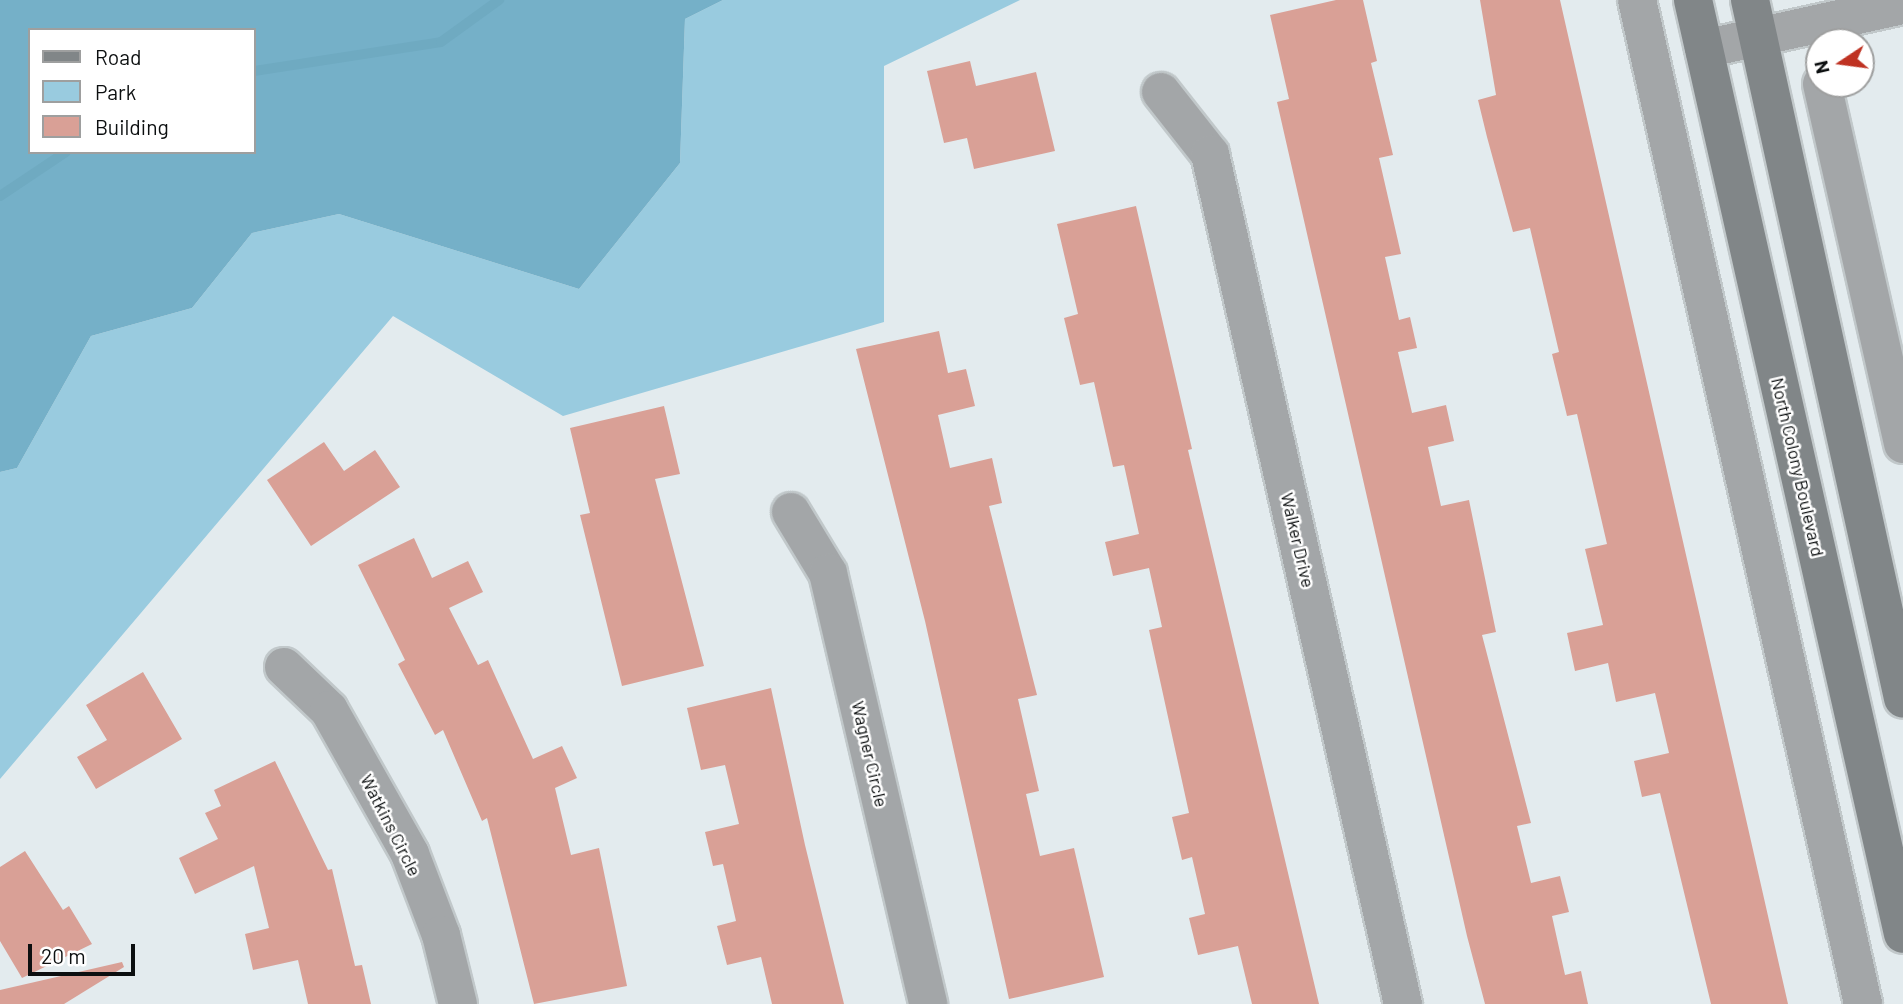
<!DOCTYPE html>
<style>
body{margin:0}
#map{position:relative;width:1903px;height:1004px;overflow:hidden;background:#e3ebee;font-family:Barlow,sans-serif}
div>[style]{position:absolute}
.green>*{inset:0;background:#99cbdf}
.forest>*{inset:0;background:#75b0c8}
.stream>*{height:10px;margin:-5px;padding:0 5px;transform-origin:5px;border-radius:5px;background:#6faac1}
.building>*{inset:0;background:#d9a096}
.roads{filter:drop-shadow(2px 0 #c1c8ca) drop-shadow(-2px 0 #c1c8ca) drop-shadow(0 2px #c1c8ca) drop-shadow(0 -2px #c1c8ca)}
.minor>*{height:38px;margin:-19px;padding:0 19px;transform-origin:19px;border-radius:19px;background:#a3a6a8}
.secondary>*{height:38px;margin:-19px;padding:0 19px;transform-origin:19px;border-radius:19px;background:#818688}
span{translate:-50% -50%;white-space:nowrap;text-align:center;line-height:1.15;-webkit-text-stroke:5px #fff;paint-order:stroke}
.street-label{font-size:18px;color:#0c0f10}
.legend{position:absolute;left:28px;top:28px;width:228px;height:126px;box-sizing:border-box;background:#fff;border:2px solid #9e9f9f;margin:0;padding:9px 12px;list-style:none;font-size:21px;color:#0c0f10}
.legend li{display:flex;align-items:center;gap:14px;height:35px}
.legend b{width:35px;border:2px solid #9e9f9f}
.north{position:absolute;left:1805px;top:28px;width:70px;height:70px;box-sizing:border-box;background:#fff;border:2px solid #9e9f9f;border-radius:50%;rotate:257deg;font-size:19px;font-weight:700;line-height:28px;text-align:center;color:#0c0f10}
.north::after{content:'';display:block;margin:auto;width:24px;height:32px;background:#bf3222;clip-path:polygon(50% 0,100% 100%,50% 72%,0 100%)}
.scale{position:absolute;left:28px;top:944px;width:107px;height:32px;box-sizing:border-box;border:4px solid #0c0f10;border-top:0;padding-left:9px;font-size:21px;line-height:24px;white-space:nowrap;color:#0c0f10;-webkit-text-stroke:5px #fff;paint-order:stroke}
</style>
<div id="map">
<div class="green">
<i style="clip-path:polygon(723px 0,1020px 0,884px 66px,884px 322px,563px 416px,393px 316px,0 779px,0 472px,17px 468px,91px 336px,192px 308px,252px 233px,339px 214px,579px 289px,680px 163px,685px 19px)"></i>
</div>
<div class="forest">
<i style="clip-path:polygon(evenodd,0 0,723px 0,685px 19px,680px 163px,579px 289px,339px 214px,252px 233px,192px 308px,91px 336px,17px 468px,0 472px,0 0,30px 30px,254px 30px,254px 152px,30px 152px,30px 30px)"></i>
</div>
<div class="stream">
<i style="left:254px;top:71px;width:189px;rotate:-8.8deg"></i>
<i style="left:441px;top:42px;width:72px;rotate:-35.9deg"></i>
<i style="left:0;top:196px;width:79px;rotate:-33.7deg"></i>
</div>
<div class="building">
<i style="clip-path:polygon(1336px 0,1363px 0,1377px 61px,1371px 63px,1393px 155px,1379px 158px,1401px 254px,1385px 257px,1399px 320px,1410px 317px,1417px 348px,1398px 352px,1412px 413px,1446px 405px,1454px 441px,1428px 447px,1441px 506px,1469px 500px,1496px 632px,1482px 635px,1531px 823px,1517px 826px,1531px 883px,1560px 876px,1569px 912px,1552px 916px,1565px 975px,1581px 971px,1588px 1004px,1485px 1004px,1467px 936px,1277px 102px,1289px 99px,1270px 15px)"></i>
<i style="clip-path:polygon(1480px 0,1560px 0,1788px 1004px,1711px 1004px,1660px 793px,1642px 797px,1634px 761px,1669px 753px,1655px 693px,1616px 702px,1608px 663px,1575px 671px,1567px 633px,1603px 625px,1585px 549px,1607px 544px,1577px 414px,1567px 416px,1552px 354px,1559px 352px,1530px 228px,1513px 232px,1487px 137px,1478px 100px,1496px 95px)"></i>
<i style="clip-path:polygon(970px 61px,976px 86px,1036px 72px,1055px 151px,974px 169px,967px 138px,944px 143px,927px 71px)"></i>
<i style="clip-path:polygon(1136px 206px,1192px 449px,1188px 450px,1319px 1004px,1252px 1004px,1238px 946px,1198px 955px,1189px 918px,1205px 914px,1192px 857px,1182px 860px,1172px 817px,1189px 813px,1149px 630px,1162px 627px,1149px 568px,1113px 576px,1105px 542px,1139px 534px,1124px 465px,1113px 467px,1094px 382px,1080px 385px,1064px 318px,1078px 314px,1057px 224px)"></i>
<i style="clip-path:polygon(939px 331px,948px 373px,966px 369px,975px 406px,938px 415px,950px 468px,992px 458px,1002px 503px,989px 506px,1037px 695px,1018px 699px,1039px 791px,1026px 794px,1040px 856px,1074px 848px,1104px 977px,1009px 999px,925px 621px,856px 349px)"></i>
<i style="clip-path:polygon(664px 406px,680px 474px,655px 479px,704px 666px,622px 686px,580px 515px,590px 513px,570px 428px)"></i>
<i style="clip-path:polygon(324px 442px,344px 471px,375px 450px,400px 487px,311px 546px,267px 480px)"></i>
<i style="clip-path:polygon(414px 538px,432px 578px,468px 561px,483px 592px,449px 608px,478px 665px,488px 660px,533px 759px,562px 746px,577px 778px,555px 788px,571px 855px,599px 848px,627px 986px,534px 1004px,487px 818px,482px 821px,443px 730px,435px 735px,398px 664px,405px 660px,358px 565px)"></i>
<i style="clip-path:polygon(143px 672px,182px 739px,96px 789px,77px 757px,107px 740px,86px 705px)"></i>
<i style="clip-path:polygon(771px 688px,805px 845px,844px 1004px,772px 1004px,761px 957px,727px 965px,717px 926px,736px 921px,723px 864px,713px 866px,705px 832px,739px 824px,725px 765px,701px 770px,687px 708px)"></i>
<i style="clip-path:polygon(275px 761px,328px 870px,332px 869px,355px 966px,362px 965px,371px 1004px,308px 1004px,298px 960px,253px 970px,245px 934px,269px 928px,254px 866px,195px 894px,179px 858px,218px 839px,205px 813px,221px 806px,214px 790px)"></i>
<i style="clip-path:polygon(25px 851px,63px 910px,69px 906px,92px 944px,22px 978px,0 941px,0 867px)"></i>
<i style="clip-path:polygon(122px 962px,124px 967px,64px 1004px,0 1004px,0 990px)"></i>
</div>
<div class="roads">
<div class="minor">
<i style="left:1637px;top:0;width:1029px;rotate:77.31deg"></i>
<i style="left:1704px;top:49px;width:204px;rotate:-12.5deg"></i>
<i style="left:1822px;top:84px;width:369px;rotate:77.3deg"></i>
<i style="left:1161px;top:92px;width:79px;rotate:51.7deg"></i>
<i style="left:1210px;top:154px;width:872px;rotate:77.21deg"></i>
<i style="left:791px;top:512px;width:71px;rotate:58.8deg"></i>
<i style="left:828px;top:573px;width:442px;rotate:76.9deg"></i>
<i style="left:284px;top:667px;width:62px;rotate:43.7deg"></i>
<i style="left:329px;top:710px;width:165px;rotate:60.6deg"></i>
<i style="left:410px;top:854px;width:87px;rotate:69.1deg"></i>
<i style="left:441px;top:935px;width:71px;rotate:76.2deg"></i>
</div>
<div class="secondary">
<i style="left:1693px;top:0;width:957px;rotate:77.33deg"></i>
<i style="left:1750px;top:0;width:715px;rotate:77.64deg"></i>
</div>
</div>
<div class="street-label">
<span style="left:1798px;top:467px;rotate:77deg">North Colony Boulevard</span>
<span style="left:1298px;top:540px;rotate:77deg">Walker Drive</span>
<span style="left:870px;top:754px;rotate:77deg">Wagner Circle</span>
<span style="left:391px;top:825px;rotate:63deg">Watkins Circle</span>
</div>
<ul class="legend">
<li><b style="height:9px;background:#818688"></b>Road</li>
<li><b style="height:19px;background:#99cbdf"></b>Park</li>
<li><b style="height:19px;background:#d9a096"></b>Building</li>
</ul>
<div class="north">N</div>
<div class="scale">20 m</div>
</div>
